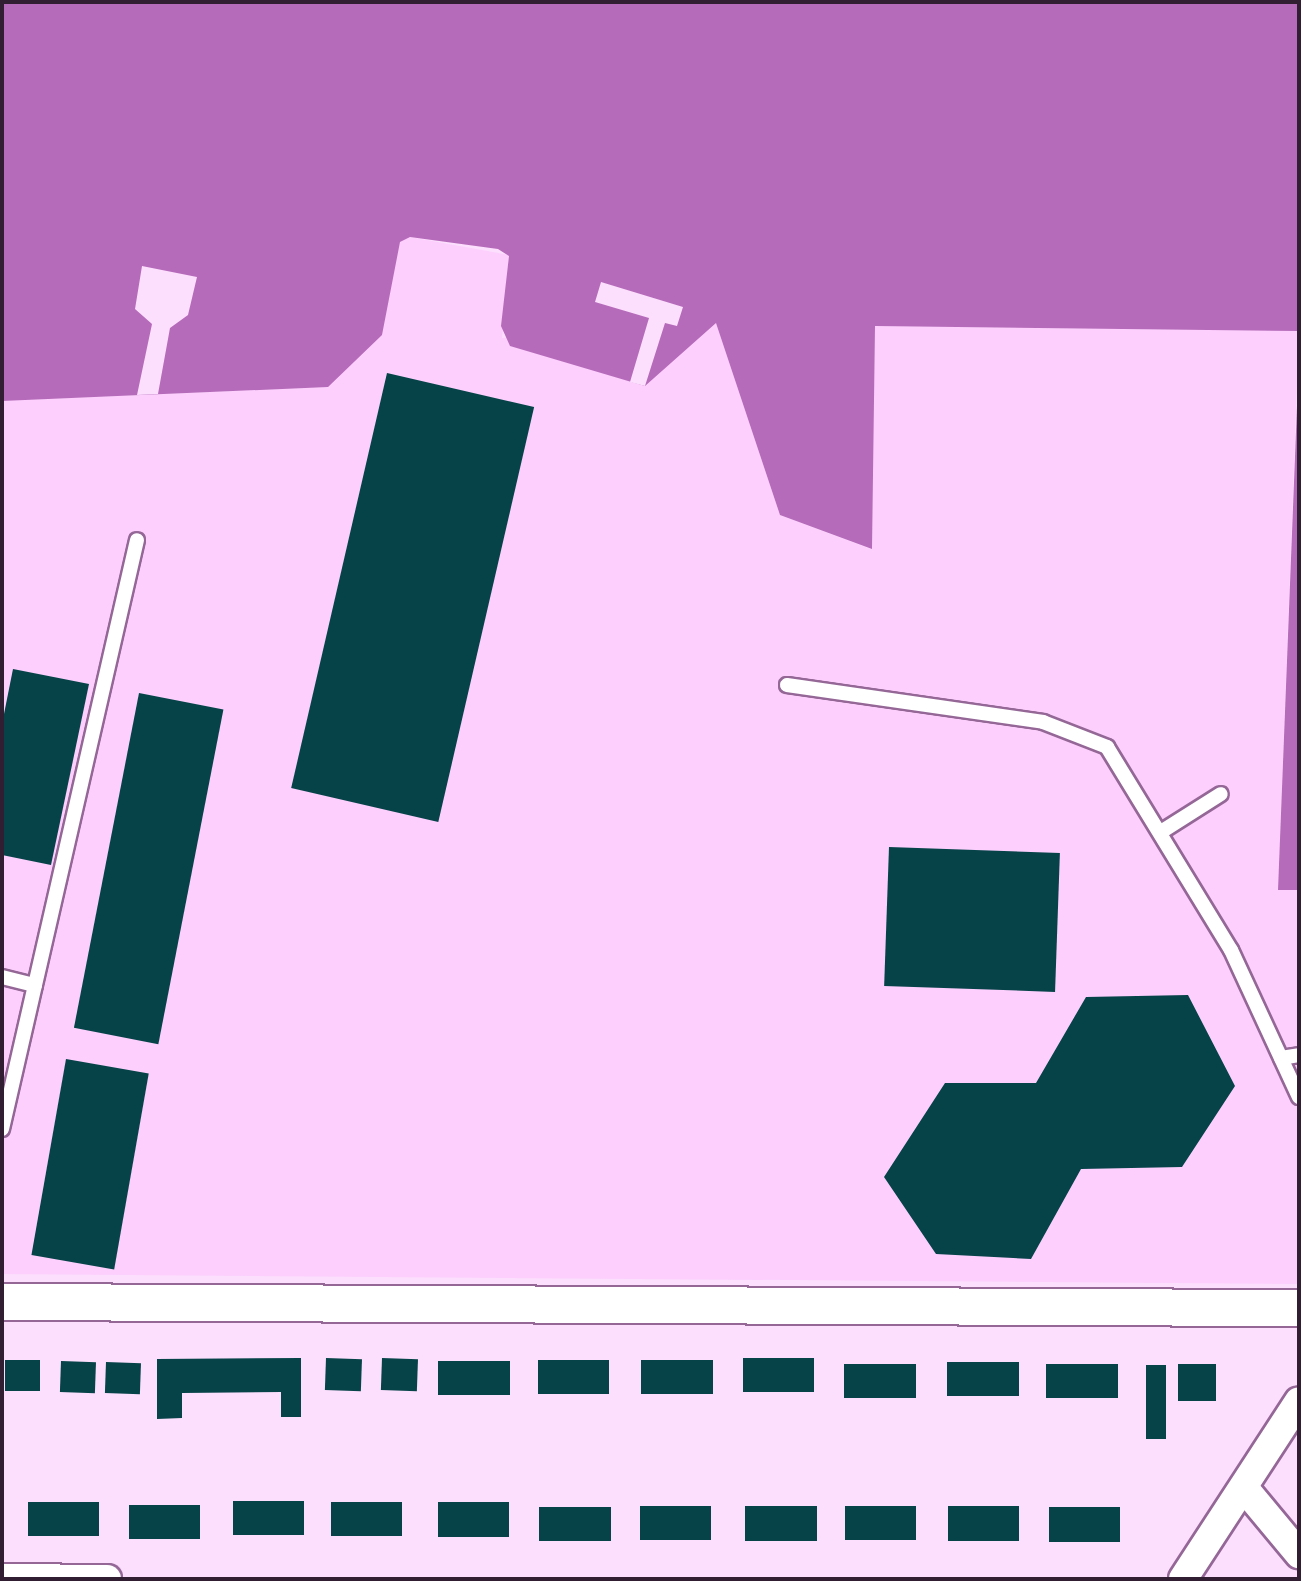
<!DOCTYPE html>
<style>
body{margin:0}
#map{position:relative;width:1301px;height:1581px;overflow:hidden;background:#fcdefd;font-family:Jost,sans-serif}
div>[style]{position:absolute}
.built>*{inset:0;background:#fccffd}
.water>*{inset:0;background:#b66aba}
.pier>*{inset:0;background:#fcdefd}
.building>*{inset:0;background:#064348;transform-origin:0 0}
.roads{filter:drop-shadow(2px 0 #946797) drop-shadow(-2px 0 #946797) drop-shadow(0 2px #946797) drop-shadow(0 -2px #946797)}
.service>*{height:14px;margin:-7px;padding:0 7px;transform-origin:7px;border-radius:7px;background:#fff}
.minor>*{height:28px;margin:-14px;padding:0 14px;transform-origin:14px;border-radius:14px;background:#fff}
.tertiary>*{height:36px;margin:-18px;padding:0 18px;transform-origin:18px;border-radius:18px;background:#fff}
span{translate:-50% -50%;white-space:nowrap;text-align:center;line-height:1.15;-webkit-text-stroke:8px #fdf3fd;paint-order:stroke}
.frame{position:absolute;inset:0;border:4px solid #311e32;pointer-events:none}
</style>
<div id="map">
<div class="built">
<i style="clip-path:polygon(410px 237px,509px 255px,502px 338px,716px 322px,780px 515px,871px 549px,874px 326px,1299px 331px,1278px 889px,1299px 890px,1299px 1284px,2px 1274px,2px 401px,328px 387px,400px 242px)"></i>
</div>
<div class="water">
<i style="clip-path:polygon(2px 2px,1299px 2px,1299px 331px,875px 326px,872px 549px,780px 515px,716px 323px,645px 386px,510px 346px,501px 326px,509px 256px,498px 249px,410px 237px,400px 242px,382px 335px,328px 387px,2px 401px)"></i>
<i style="clip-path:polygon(1299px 355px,1299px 890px,1278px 890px)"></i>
</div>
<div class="pier">
<i style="clip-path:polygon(142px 266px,197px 277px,188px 315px,170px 328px,158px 394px,137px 395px,152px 324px,135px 309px)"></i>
<i style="clip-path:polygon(601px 282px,683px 307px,677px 326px,665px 323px,645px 386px,630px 382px,649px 318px,595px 302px)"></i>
</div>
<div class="building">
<i style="left:387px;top:373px;width:151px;height:426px;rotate:13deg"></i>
<i style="clip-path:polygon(13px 669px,89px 684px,51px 865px,2px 855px,2px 724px)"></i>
<i style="left:139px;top:693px;width:86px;height:341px;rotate:11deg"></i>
<i style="left:889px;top:847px;width:171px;height:139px;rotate:2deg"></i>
<i style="clip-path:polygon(1188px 995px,1235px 1086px,1182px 1167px,1081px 1169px,1031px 1259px,936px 1254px,884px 1177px,945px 1083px,1036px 1083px,1086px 997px)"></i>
<i style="left:66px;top:1059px;width:84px;height:199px;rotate:10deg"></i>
<i style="clip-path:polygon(301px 1358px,301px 1417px,281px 1417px,281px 1392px,182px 1393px,182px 1418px,157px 1419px,157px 1359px)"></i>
<i style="left:326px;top:1358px;width:36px;height:32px;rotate:2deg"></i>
<i style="left:382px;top:1358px;width:36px;height:32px;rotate:2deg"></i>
<i style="left:743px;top:1358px;width:71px;height:34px"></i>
<i style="left:5px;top:1360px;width:35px;height:31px"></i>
<i style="left:538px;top:1360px;width:71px;height:34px"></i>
<i style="left:641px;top:1360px;width:72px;height:34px"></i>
<i style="left:61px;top:1361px;width:35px;height:31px;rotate:2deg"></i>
<i style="left:438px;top:1361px;width:72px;height:34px"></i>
<i style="left:106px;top:1362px;width:35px;height:31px;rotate:2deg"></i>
<i style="left:947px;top:1362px;width:72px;height:34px"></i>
<i style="left:844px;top:1364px;width:72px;height:34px"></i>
<i style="left:1046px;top:1364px;width:72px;height:34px"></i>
<i style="left:1178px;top:1364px;width:38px;height:37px"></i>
<i style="left:1146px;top:1365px;width:20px;height:74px"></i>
<i style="left:233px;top:1501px;width:71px;height:34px"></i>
<i style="left:28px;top:1502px;width:71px;height:34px"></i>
<i style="left:331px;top:1502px;width:71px;height:34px"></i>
<i style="left:438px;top:1502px;width:71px;height:35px"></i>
<i style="left:129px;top:1505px;width:71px;height:34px"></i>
<i style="left:640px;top:1506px;width:71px;height:34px"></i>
<i style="left:817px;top:1506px;width:35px;height:72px;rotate:90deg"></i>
<i style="left:845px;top:1506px;width:71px;height:34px"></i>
<i style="left:1019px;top:1506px;width:35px;height:71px;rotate:90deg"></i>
<i style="left:539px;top:1507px;width:72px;height:34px"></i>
<i style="left:1049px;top:1507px;width:71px;height:35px"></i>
</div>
<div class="roads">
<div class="service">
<i style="left:787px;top:685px;width:259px;rotate:8.2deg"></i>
<i style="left:1043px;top:722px;width:69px;rotate:21.3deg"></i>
<i style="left:1107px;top:747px;width:238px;rotate:58.6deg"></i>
<i style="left:1231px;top:950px;width:162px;rotate:65.2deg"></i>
<i style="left:1164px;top:830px;width:67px;rotate:-32.3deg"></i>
<i style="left:2px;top:977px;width:34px;rotate:14deg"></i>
<i style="left:1281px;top:1058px;width:18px;rotate:-9deg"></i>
<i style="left:2px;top:1129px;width:604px;rotate:-77.09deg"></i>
</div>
<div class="minor">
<i style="left:1245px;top:1489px;width:85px;rotate:50.3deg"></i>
<i style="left:2px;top:1578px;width:105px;rotate:0.5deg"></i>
<i style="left:1183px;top:1579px;width:212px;rotate:-56.9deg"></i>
</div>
<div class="tertiary">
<i style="left:2px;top:1302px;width:1297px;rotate:0.27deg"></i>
</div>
</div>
<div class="frame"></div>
</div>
